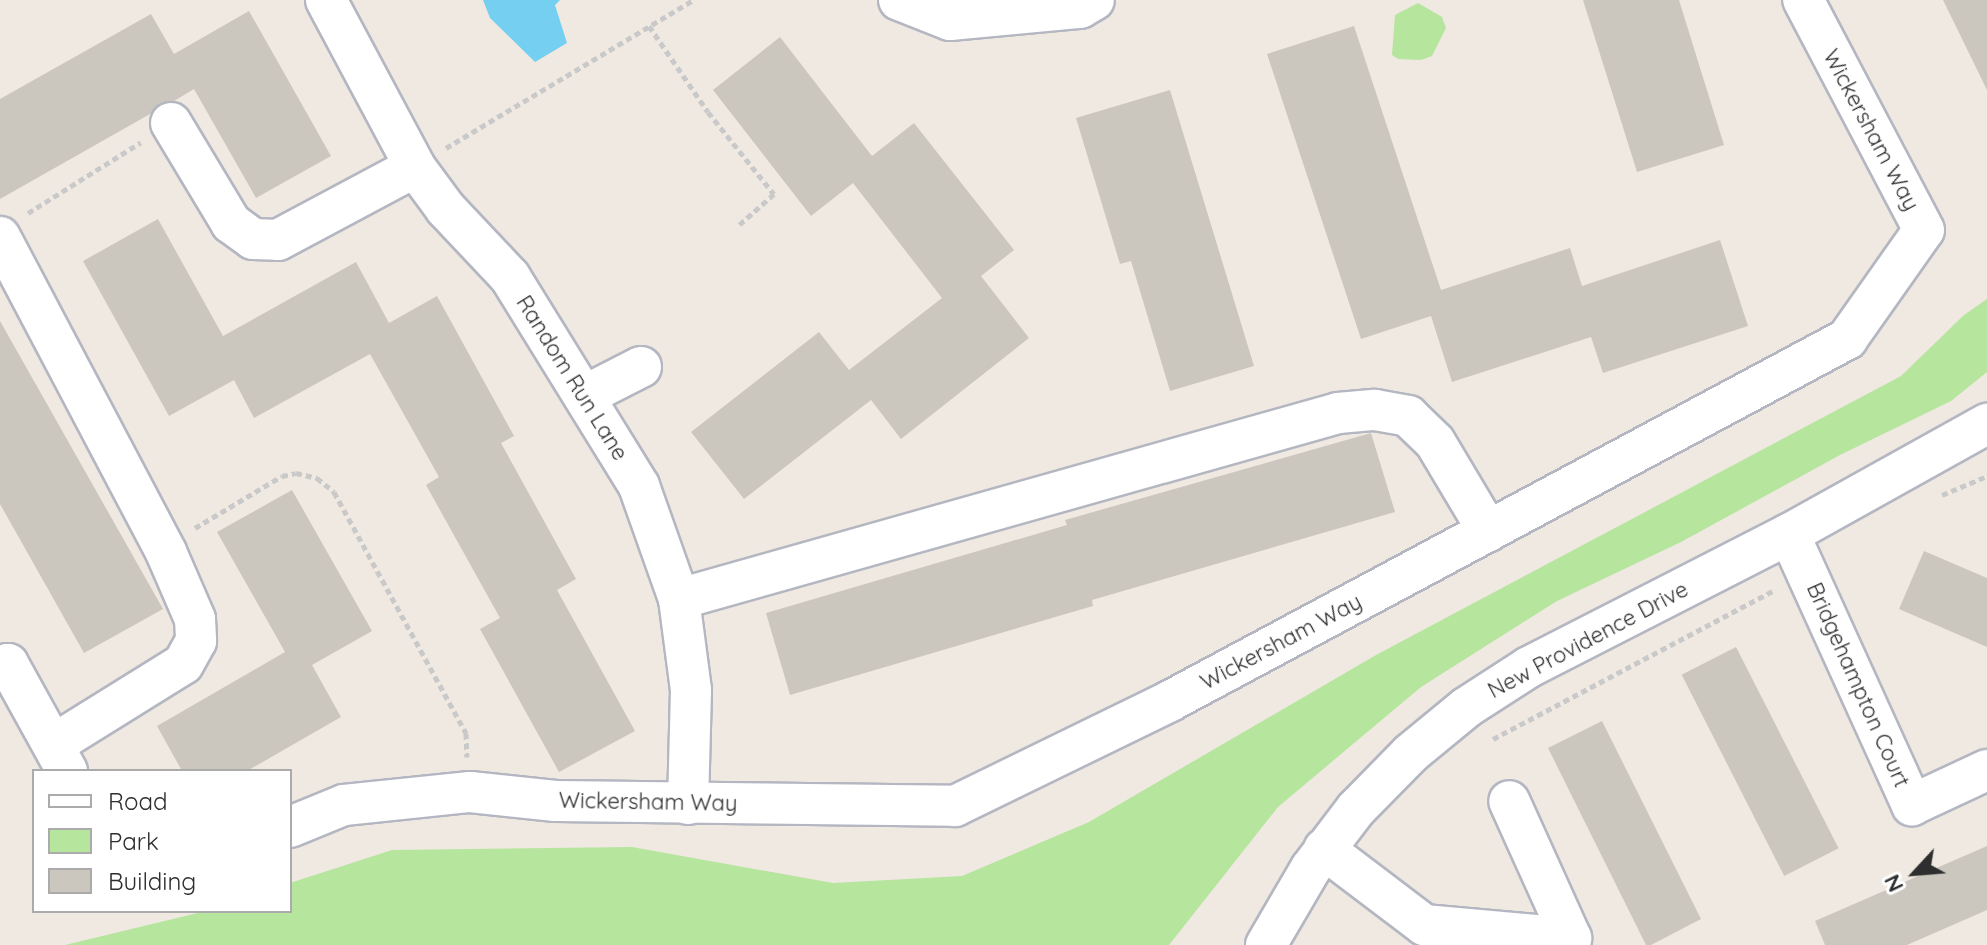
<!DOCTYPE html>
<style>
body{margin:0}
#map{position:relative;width:1987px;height:945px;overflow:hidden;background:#efe9e1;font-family:Quicksand,sans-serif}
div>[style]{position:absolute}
.green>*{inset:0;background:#b6e59e}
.water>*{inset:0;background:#75cff0}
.building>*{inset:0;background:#cbc7bf;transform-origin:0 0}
.path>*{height:5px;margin-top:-2.5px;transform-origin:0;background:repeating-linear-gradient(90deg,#c9c9c9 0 6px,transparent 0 10px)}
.roads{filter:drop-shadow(2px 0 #b4b7c1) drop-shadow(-2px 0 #b4b7c1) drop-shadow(0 2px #b4b7c1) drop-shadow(0 -2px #b4b7c1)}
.minor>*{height:40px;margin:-20px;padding:0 20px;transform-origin:20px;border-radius:20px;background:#fff}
span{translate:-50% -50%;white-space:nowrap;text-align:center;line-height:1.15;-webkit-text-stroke:6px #fff;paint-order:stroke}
.street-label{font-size:22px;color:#2e2e2e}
.legend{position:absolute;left:32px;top:769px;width:260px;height:144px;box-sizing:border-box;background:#fff;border:2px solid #ababab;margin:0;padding:10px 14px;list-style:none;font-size:24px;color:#2e2e2e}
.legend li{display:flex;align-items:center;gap:16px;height:40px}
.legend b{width:40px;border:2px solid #ababab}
.north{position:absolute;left:1875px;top:833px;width:80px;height:80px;-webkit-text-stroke:6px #fff;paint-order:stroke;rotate:244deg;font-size:22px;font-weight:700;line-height:32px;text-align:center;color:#2e2e2e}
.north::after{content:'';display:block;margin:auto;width:28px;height:36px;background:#2e2e2e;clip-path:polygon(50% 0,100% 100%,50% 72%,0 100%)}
</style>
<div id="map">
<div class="green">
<i style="clip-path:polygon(1418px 3px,1442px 17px,1446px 28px,1432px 56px,1421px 60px,1398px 59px,1392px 55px,1395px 15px)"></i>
<i style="clip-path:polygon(1987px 299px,1987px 372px,1951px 401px,1840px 455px,1681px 542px,1557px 601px,1421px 687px,1278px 807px,1169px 945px,65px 945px,206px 911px,290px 911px,290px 883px,392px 850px,632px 847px,833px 883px,962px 876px,1089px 822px,1376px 655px,1901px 376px,1964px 315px)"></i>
</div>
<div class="water">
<i style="clip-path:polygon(483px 0,560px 0,555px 5px,567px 43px,535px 62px,490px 18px)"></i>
</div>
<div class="building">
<i style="clip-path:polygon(1583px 0,1679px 0,1724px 145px,1637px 172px)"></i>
<i style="clip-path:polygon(1943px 0,1987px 0,1987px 90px)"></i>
<i style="clip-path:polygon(249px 11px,331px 156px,256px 198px,194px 89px,174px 101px,160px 103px,150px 114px,0 199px,0 99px,151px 14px,174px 54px)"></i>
<i style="clip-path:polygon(1354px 26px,1441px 290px,1570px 248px,1582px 286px,1720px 240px,1748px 326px,1603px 373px,1591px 337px,1452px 382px,1431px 316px,1361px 339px,1267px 54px)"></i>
<i style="clip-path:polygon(780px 37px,872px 156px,914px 123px,1014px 250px,981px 276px,1029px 338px,901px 439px,871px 400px,744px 499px,691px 432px,819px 332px,849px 370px,942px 298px,853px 183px,811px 216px,713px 90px)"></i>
<i style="clip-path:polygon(1170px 90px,1254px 366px,1170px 391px,1131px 261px,1120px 264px,1076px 118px)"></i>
<i style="clip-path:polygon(158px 219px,223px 336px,356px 262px,389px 323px,437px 296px,514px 436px,501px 443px,576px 579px,557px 590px,635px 731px,559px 772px,480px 629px,500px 618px,426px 485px,439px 477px,370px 354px,254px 418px,234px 380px,169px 416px,83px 261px)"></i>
<i style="clip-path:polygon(0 321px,163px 609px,84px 653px,0 504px)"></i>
<i style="clip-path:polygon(1371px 433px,1395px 512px,1092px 600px,1093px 606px,790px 695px,766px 613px,1067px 525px,1065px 520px)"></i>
<i style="clip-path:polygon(292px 490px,372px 631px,312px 665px,341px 717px,247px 771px,182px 771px,157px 726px,285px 652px,217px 532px)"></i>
<i style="clip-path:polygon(1924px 551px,1987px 578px,1987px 647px,1899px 609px)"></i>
<i style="left:1736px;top:647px;width:226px;height:61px;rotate:63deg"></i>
<i style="clip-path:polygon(1602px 721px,1701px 919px,1651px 945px,1646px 945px,1548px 748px)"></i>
<i style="clip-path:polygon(1987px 846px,1987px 910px,1907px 945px,1825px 945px,1815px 921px)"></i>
</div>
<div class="path">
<i style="left:649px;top:26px;width:104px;rotate:55.5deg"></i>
<i style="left:708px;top:112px;width:105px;rotate:51.2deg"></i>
<i style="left:774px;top:194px;width:47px;rotate:138.5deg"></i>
<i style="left:446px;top:148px;width:288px;rotate:-30.9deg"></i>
<i style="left:28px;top:213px;width:133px;rotate:-32.1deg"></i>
<i style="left:1942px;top:495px;width:49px;rotate:-22.9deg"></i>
<i style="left:195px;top:528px;width:101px;rotate:-30.9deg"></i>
<i style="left:282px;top:476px;width:14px;rotate:-12deg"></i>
<i style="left:296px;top:473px;width:22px;rotate:13deg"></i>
<i style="left:317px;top:478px;width:22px;rotate:39deg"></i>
<i style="left:334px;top:492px;width:275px;rotate:61.3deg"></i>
<i style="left:466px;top:733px;width:24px;rotate:88deg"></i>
<i style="left:1493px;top:739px;width:318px;rotate:-27.9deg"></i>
</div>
<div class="roads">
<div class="minor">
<i style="left:326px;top:0;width:189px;rotate:61.9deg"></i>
<i style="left:415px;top:167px;width:52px;rotate:53.6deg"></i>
<i style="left:446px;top:209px;width:93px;rotate:46.7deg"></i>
<i style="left:510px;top:277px;width:246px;rotate:58.3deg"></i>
<i style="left:639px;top:486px;width:120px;rotate:70.5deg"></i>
<i style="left:679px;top:599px;width:92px;rotate:82.5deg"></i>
<i style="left:691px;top:690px;width:114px;rotate:91.5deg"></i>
<i style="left:899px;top:0;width:55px;rotate:21.4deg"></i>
<i style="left:950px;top:20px;width:131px;rotate:-5.3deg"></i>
<i style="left:1080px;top:8px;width:16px;rotate:-30deg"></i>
<i style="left:171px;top:123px;width:117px;rotate:59deg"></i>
<i style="left:231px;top:223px;width:27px;rotate:36deg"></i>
<i style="left:253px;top:239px;width:25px;rotate:2deg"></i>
<i style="left:278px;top:240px;width:155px;rotate:-28.1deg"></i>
<i style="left:0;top:237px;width:356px;rotate:62.2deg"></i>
<i style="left:166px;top:552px;width:73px;rotate:66.6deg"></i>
<i style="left:195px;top:619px;width:22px;rotate:87deg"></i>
<i style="left:196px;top:641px;width:26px;rotate:119deg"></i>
<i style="left:183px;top:664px;width:153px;rotate:148.1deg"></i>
<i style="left:584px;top:396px;width:64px;rotate:-27deg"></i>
<i style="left:1789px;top:534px;width:298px;rotate:65.6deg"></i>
<i style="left:1912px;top:805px;width:83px;rotate:-25deg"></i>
<i style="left:679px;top:599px;width:685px;rotate:-15.76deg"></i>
<i style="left:1338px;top:413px;width:37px;rotate:-5deg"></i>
<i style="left:1375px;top:410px;width:34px;rotate:10deg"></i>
<i style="left:1408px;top:416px;width:37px;rotate:44deg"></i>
<i style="left:1435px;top:442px;width:104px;rotate:59.2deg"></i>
<i style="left:0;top:668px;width:9px;rotate:-27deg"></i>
<i style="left:8px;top:664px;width:122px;rotate:61.1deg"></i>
<i style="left:290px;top:827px;width:58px;rotate:-22.2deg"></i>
<i style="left:344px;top:805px;width:127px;rotate:-5.9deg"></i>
<i style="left:470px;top:792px;width:86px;rotate:6deg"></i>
<i style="left:556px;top:801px;width:399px;rotate:0.7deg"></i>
<i style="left:955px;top:806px;width:239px;rotate:-26deg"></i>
<i style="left:1170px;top:701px;width:768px;rotate:-28.13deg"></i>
<i style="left:1847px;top:339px;width:133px;rotate:-54.8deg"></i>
<i style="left:1924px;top:230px;width:260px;rotate:-117.7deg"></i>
<i style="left:1324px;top:849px;width:126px;rotate:37.2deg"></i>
<i style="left:1424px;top:925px;width:148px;rotate:5.1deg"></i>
<i style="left:1571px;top:938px;width:150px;rotate:-114.3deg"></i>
<i style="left:1266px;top:945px;width:89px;rotate:-59.7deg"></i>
<i style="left:1311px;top:868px;width:74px;rotate:-52.7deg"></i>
<i style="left:1356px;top:809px;width:78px;rotate:-45.5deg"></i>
<i style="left:1411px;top:753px;width:72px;rotate:-39.4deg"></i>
<i style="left:1467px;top:707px;width:74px;rotate:-32.8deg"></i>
<i style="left:1529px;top:667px;width:292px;rotate:-27.1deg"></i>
<i style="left:1789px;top:534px;width:227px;rotate:-29.1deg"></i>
</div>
</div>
<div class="street-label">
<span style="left:1871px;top:130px;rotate:62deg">Wickersham Way</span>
<span style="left:572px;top:378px;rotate:58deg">Random Run Lane</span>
<span style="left:1588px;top:640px;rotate:-28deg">New Providence Drive</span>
<span style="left:1281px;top:642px;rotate:-28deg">Wickersham Way</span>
<span style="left:1858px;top:685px;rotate:66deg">Bridgehampton Court</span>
<span style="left:648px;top:802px;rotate:1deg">Wickersham Way</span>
</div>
<ul class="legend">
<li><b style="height:10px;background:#fff"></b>Road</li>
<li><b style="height:22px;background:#b6e59e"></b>Park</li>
<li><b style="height:22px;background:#cbc7bf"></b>Building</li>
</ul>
<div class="north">N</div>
</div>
